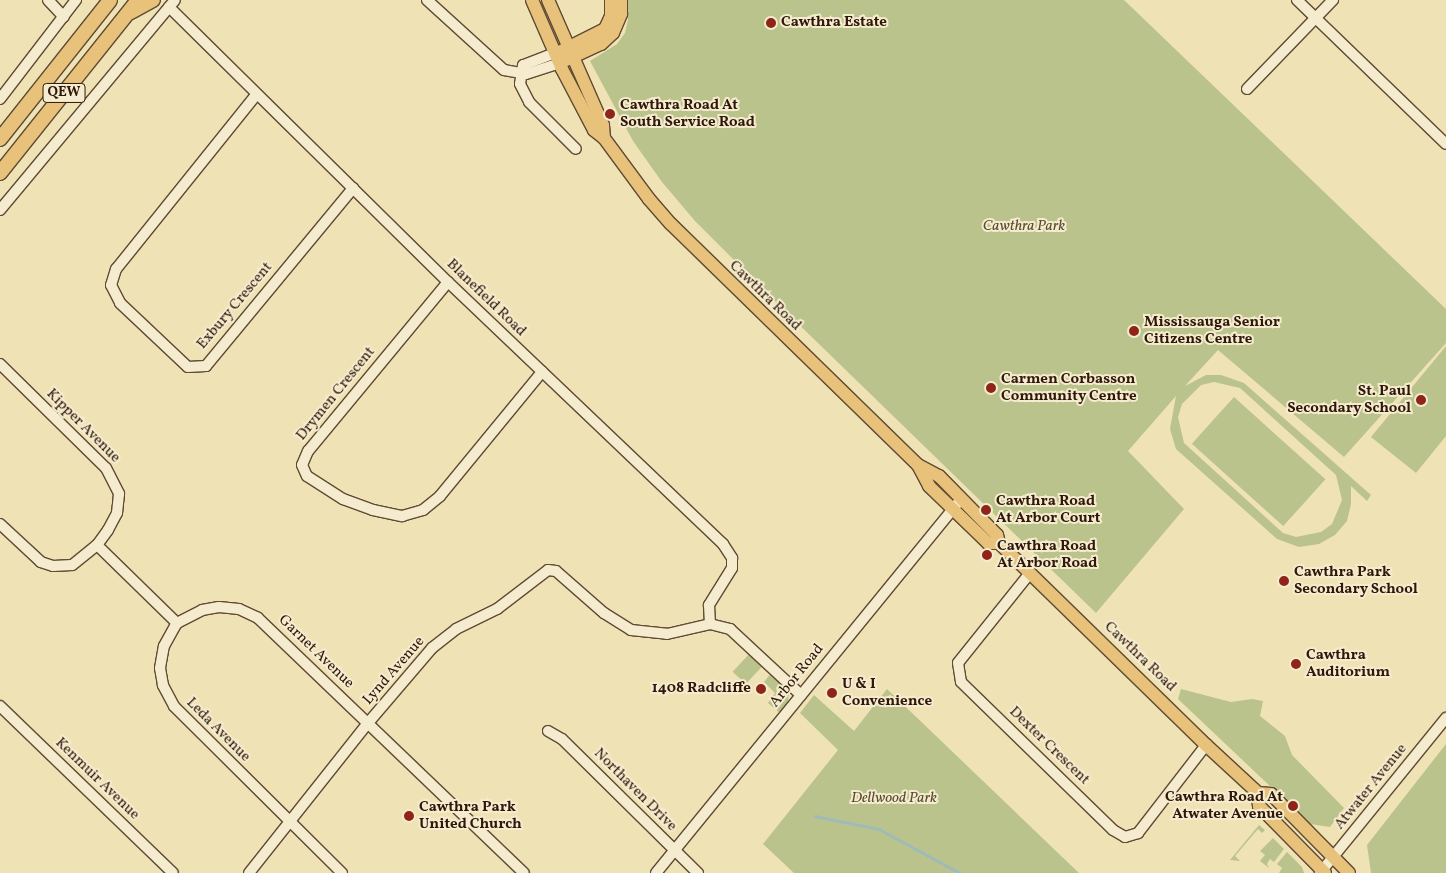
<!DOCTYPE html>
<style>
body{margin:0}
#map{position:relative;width:1446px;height:873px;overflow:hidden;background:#efe2b5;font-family:Vollkorn,serif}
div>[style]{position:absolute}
.green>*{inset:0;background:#bbc38c;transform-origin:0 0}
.stream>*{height:2.5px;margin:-1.25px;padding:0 1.25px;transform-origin:1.25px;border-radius:1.25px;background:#9dbcb7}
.roads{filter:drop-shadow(1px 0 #5f4a34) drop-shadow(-1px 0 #5f4a34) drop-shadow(0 1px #5f4a34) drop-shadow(0 -1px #5f4a34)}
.minor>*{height:10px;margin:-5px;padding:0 5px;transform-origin:5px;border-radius:5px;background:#f5eccf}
.major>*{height:12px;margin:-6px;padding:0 6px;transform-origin:6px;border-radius:6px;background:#e8c17a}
.highway>*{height:14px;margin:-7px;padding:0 7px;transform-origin:7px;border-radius:7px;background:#e8c17a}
.dots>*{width:14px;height:14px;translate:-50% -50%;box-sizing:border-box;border:2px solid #f5eccf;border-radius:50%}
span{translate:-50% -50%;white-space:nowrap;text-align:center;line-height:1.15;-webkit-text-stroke:4px #f5eccf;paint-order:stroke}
.shield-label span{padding:1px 4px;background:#f5eccf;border:1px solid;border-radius:4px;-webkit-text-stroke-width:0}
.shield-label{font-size:14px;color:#2f1709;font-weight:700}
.poi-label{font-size:15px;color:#2f1709;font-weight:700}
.left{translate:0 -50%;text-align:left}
.right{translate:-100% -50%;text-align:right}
.park-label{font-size:15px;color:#594b30;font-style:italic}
.street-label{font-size:15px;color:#2f1709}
</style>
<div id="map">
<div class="green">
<i style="clip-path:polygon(evenodd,627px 0,1124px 0,1446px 309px,1446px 343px,1344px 457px,1218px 350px,1185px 386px,1206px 375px,1221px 375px,1244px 383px,1371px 495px,1367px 501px,1351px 486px,1351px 504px,1347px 521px,1335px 535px,1319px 544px,1299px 547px,1277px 539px,1176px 449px,1170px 429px,1176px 396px,1128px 451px,1184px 509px,1096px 613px,785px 311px,695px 221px,662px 182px,633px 141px,590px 61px,617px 44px,625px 33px,628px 20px,627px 0,1214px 382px,1240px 388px,1336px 475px,1342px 500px,1332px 524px,1321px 532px,1296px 537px,1283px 533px,1184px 443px,1178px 417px,1182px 404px,1201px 385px,1214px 382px)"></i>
<i style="clip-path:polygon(1446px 346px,1446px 436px,1416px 473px,1371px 437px)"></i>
<i style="left:1234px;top:397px;width:123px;height:63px;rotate:42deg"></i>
<i style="left:751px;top:652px;width:18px;height:27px;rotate:43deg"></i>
<i style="clip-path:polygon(772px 672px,789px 690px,788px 702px,780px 713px,768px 703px,775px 693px,764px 682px)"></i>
<i style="clip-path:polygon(887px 689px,1079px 873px,794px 873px,763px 844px,838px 750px,800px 713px,814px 695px,854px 731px)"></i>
<i style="clip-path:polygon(1181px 689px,1231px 702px,1252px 699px,1263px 701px,1260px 716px,1285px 736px,1292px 755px,1344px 808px,1330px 827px,1310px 824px,1178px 699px)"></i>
<i style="clip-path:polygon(1446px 744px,1446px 873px,1371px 873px,1367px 845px)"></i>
<i style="clip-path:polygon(1259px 825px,1265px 830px,1262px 833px,1258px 829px,1235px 856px,1240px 861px,1230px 860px)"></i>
<i style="clip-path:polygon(1273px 838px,1284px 849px,1274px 862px,1270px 859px,1267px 864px,1269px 868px,1260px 861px,1265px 855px,1260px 851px)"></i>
<i style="clip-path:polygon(1287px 852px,1302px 867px,1304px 873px,1279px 873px,1282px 868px,1277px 864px)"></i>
</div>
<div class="stream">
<i style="left:815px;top:816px;width:65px;rotate:11.5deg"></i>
<i style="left:879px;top:829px;width:92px;rotate:28.5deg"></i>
</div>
<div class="roads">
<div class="minor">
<i style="left:48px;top:0;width:23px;rotate:47deg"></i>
<i style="left:427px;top:0;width:104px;rotate:42.3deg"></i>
<i style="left:504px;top:70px;width:22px;rotate:10deg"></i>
<i style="left:526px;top:74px;width:35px;rotate:-18deg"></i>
<i style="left:1297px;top:0;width:207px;rotate:44deg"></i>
<i style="left:169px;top:7px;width:392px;rotate:44.6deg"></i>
<i style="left:448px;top:282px;width:380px;rotate:43.6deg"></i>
<i style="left:723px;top:544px;width:17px;rotate:57deg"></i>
<i style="left:732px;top:558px;width:10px;rotate:90deg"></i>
<i style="left:732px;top:568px;width:44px;rotate:121.9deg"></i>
<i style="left:709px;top:605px;width:19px;rotate:87deg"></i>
<i style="left:555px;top:53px;width:34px;rotate:159deg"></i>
<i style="left:523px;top:65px;width:19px;rotate:99deg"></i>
<i style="left:520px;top:84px;width:20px;rotate:63deg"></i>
<i style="left:529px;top:102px;width:66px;rotate:45deg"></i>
<i style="left:1247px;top:89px;width:124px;rotate:-46deg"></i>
<i style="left:256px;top:95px;width:223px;rotate:128.8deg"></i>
<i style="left:116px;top:269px;width:17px;rotate:107deg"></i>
<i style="left:111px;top:285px;width:20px;rotate:63deg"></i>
<i style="left:120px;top:303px;width:93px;rotate:43.3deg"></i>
<i style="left:188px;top:367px;width:18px;rotate:-3deg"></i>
<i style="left:206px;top:366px;width:231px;rotate:-50.4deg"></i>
<i style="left:0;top:99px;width:125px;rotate:-52.5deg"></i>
<i style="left:0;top:210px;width:273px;rotate:-50.2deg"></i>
<i style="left:448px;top:282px;width:219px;rotate:129.6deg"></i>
<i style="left:308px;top:451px;width:15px;rotate:113deg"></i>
<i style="left:302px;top:465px;width:12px;rotate:66deg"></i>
<i style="left:307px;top:476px;width:43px;rotate:32.6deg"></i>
<i style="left:343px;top:499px;width:32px;rotate:20deg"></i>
<i style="left:373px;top:510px;width:30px;rotate:12deg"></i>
<i style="left:402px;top:516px;width:22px;rotate:-16deg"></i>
<i style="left:423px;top:510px;width:22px;rotate:-39deg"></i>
<i style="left:440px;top:496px;width:161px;rotate:-50.6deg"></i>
<i style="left:0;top:364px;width:148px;rotate:44.5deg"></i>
<i style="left:106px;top:468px;width:29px;rotate:63deg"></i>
<i style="left:119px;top:494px;width:19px;rotate:96deg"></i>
<i style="left:117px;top:513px;width:19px;rotate:118deg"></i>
<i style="left:108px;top:530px;width:19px;rotate:126deg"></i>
<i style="left:97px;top:545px;width:32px;rotate:141deg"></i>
<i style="left:72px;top:565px;width:19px;rotate:177deg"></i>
<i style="left:53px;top:566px;width:13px;rotate:-162deg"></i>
<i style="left:41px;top:562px;width:56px;rotate:-137.2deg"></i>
<i style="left:97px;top:545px;width:112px;rotate:44.3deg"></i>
<i style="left:1030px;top:573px;width:115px;rotate:128.7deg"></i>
<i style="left:958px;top:663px;width:19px;rotate:81deg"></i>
<i style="left:961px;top:682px;width:212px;rotate:44.2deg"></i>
<i style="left:1113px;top:830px;width:14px;rotate:30deg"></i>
<i style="left:1125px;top:837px;width:14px;rotate:-17deg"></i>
<i style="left:1138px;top:833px;width:111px;rotate:-52.3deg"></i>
<i style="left:0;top:706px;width:240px;rotate:44deg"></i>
<i style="left:548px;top:731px;width:16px;rotate:30deg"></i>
<i style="left:562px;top:739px;width:191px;rotate:44.6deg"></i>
<i style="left:249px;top:873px;width:191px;rotate:-51.6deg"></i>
<i style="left:368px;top:723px;width:99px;rotate:-49.5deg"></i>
<i style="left:432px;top:648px;width:31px;rotate:-38deg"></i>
<i style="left:456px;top:629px;width:46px;rotate:-26deg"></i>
<i style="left:497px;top:609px;width:64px;rotate:-37.4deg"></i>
<i style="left:548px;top:570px;width:8px;rotate:7deg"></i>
<i style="left:556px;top:571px;width:64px;rotate:41.2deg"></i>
<i style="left:604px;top:613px;width:32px;rotate:32deg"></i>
<i style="left:631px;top:630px;width:36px;rotate:6deg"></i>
<i style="left:667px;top:634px;width:44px;rotate:-13.1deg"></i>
<i style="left:710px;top:624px;width:21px;rotate:14deg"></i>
<i style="left:730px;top:629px;width:97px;rotate:42.9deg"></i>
<i style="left:342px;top:873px;width:237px;rotate:-135.2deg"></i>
<i style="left:174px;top:706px;width:24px;rotate:-118deg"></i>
<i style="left:163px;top:685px;width:17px;rotate:-100deg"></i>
<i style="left:160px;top:668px;width:22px;rotate:-80deg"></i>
<i style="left:164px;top:646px;width:26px;rotate:-61deg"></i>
<i style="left:177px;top:623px;width:28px;rotate:-27deg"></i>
<i style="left:202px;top:610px;width:17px;rotate:-10deg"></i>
<i style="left:219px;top:607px;width:20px;rotate:6deg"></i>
<i style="left:239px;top:609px;width:21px;rotate:25deg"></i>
<i style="left:258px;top:618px;width:368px;rotate:43.8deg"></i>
<i style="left:656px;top:873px;width:478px;rotate:-50.8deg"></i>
<i style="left:1320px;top:873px;width:200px;rotate:-50.9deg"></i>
</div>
<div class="major">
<i style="left:532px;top:0;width:75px;rotate:66.5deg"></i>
<i style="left:562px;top:69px;width:69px;rotate:62.3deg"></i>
<i style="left:594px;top:130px;width:13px;rotate:39deg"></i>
<i style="left:604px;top:138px;width:76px;rotate:53.6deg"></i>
<i style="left:649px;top:199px;width:33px;rotate:49deg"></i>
<i style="left:671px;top:224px;width:345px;rotate:44.3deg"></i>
<i style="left:918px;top:465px;width:24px;rotate:28deg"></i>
<i style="left:939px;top:476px;width:83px;rotate:45.5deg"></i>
<i style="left:997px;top:535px;width:8px;rotate:76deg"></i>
<i style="left:999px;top:543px;width:289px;rotate:44.3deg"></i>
<i style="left:1206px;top:745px;width:71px;rotate:42.7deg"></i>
<i style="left:1258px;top:793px;width:13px;rotate:4deg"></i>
<i style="left:1271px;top:794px;width:111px;rotate:45.4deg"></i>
<i style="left:548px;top:0;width:137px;rotate:66.3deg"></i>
<i style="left:603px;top:125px;width:13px;rotate:86deg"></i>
<i style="left:561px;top:51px;width:49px;rotate:-26.6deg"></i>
<i style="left:605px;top:29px;width:14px;rotate:-65deg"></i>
<i style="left:611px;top:16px;width:16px;rotate:-90deg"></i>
<i style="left:566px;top:60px;width:38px;rotate:-25deg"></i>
<i style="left:601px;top:44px;width:16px;rotate:-43deg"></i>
<i style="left:613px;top:33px;width:21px;rotate:-67deg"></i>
<i style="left:621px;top:14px;width:14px;rotate:-90deg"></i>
<i style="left:918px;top:465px;width:24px;rotate:62deg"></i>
<i style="left:929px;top:486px;width:82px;rotate:44deg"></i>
<i style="left:988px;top:543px;width:11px"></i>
<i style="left:1258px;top:793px;width:13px;rotate:86deg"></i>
<i style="left:1259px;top:806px;width:94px;rotate:45.4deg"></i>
</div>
<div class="highway">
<i style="left:131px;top:12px;width:25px;rotate:-29deg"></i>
<i style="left:0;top:139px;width:177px;rotate:-51.6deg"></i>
<i style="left:0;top:173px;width:221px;rotate:-51.4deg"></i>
</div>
</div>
<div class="dots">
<i style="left:771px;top:23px;background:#8f2418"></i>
<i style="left:610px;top:114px;background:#8f2418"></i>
<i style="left:1134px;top:331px;background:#8f2418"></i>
<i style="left:991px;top:388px;background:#8f2418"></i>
<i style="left:1421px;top:400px;background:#8f2418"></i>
<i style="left:986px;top:510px;background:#8f2418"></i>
<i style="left:987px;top:555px;background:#8f2418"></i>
<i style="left:1284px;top:581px;background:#8f2418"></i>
<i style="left:1296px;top:664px;background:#8f2418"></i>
<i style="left:761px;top:689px;background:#8f2418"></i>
<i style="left:832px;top:693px;background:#8f2418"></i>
<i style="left:1293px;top:806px;background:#8f2418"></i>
<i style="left:409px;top:816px;background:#8f2418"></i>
</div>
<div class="shield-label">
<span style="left:64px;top:93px">QEW</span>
</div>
<div class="poi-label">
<span class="left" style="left:781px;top:23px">Cawthra Estate</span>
<span class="left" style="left:620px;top:114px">Cawthra Road At<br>South Service Road</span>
<span class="left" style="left:1144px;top:331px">Mississauga Senior<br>Citizens Centre</span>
<span class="left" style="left:1001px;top:388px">Carmen Corbasson<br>Community Centre</span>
<span class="right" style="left:1411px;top:400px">St. Paul<br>Secondary School</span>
<span class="left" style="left:996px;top:510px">Cawthra Road<br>At Arbor Court</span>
<span class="left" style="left:997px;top:555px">Cawthra Road<br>At Arbor Road</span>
<span class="left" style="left:1294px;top:581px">Cawthra Park<br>Secondary School</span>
<span class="left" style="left:1306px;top:664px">Cawthra<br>Auditorium</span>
<span class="left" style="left:842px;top:693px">U &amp; I<br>Convenience</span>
<span class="right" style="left:751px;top:689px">1408 Radcliffe</span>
<span class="right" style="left:1283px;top:806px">Cawthra Road At<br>Atwater Avenue</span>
<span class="left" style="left:419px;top:816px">Cawthra Park<br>United Church</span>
</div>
<div class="park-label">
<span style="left:1024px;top:227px">Cawthra Park</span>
<span style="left:894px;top:799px">Dellwood Park</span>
</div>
<div class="street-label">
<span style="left:765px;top:296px;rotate:44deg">Cawthra Road</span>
<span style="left:486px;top:298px;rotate:44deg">Blanefield Road</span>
<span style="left:235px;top:306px;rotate:-50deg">Exbury Crescent</span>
<span style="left:336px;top:394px;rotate:-51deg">Drymen Crescent</span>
<span style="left:83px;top:426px;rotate:45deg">Kipper Avenue</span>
<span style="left:316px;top:652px;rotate:44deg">Garnet Avenue</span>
<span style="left:1140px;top:657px;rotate:44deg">Cawthra Road</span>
<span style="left:394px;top:671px;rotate:-49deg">Lynd Avenue</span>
<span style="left:797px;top:676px;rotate:-51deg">Arbor Road</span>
<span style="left:218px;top:730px;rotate:45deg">Leda Avenue</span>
<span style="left:1049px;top:746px;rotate:44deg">Dexter Crescent</span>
<span style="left:97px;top:779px;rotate:44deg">Kenmuir Avenue</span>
<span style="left:1371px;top:787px;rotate:-51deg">Atwater Avenue</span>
<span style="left:635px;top:790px;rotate:45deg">Northaven Drive</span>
</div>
</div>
